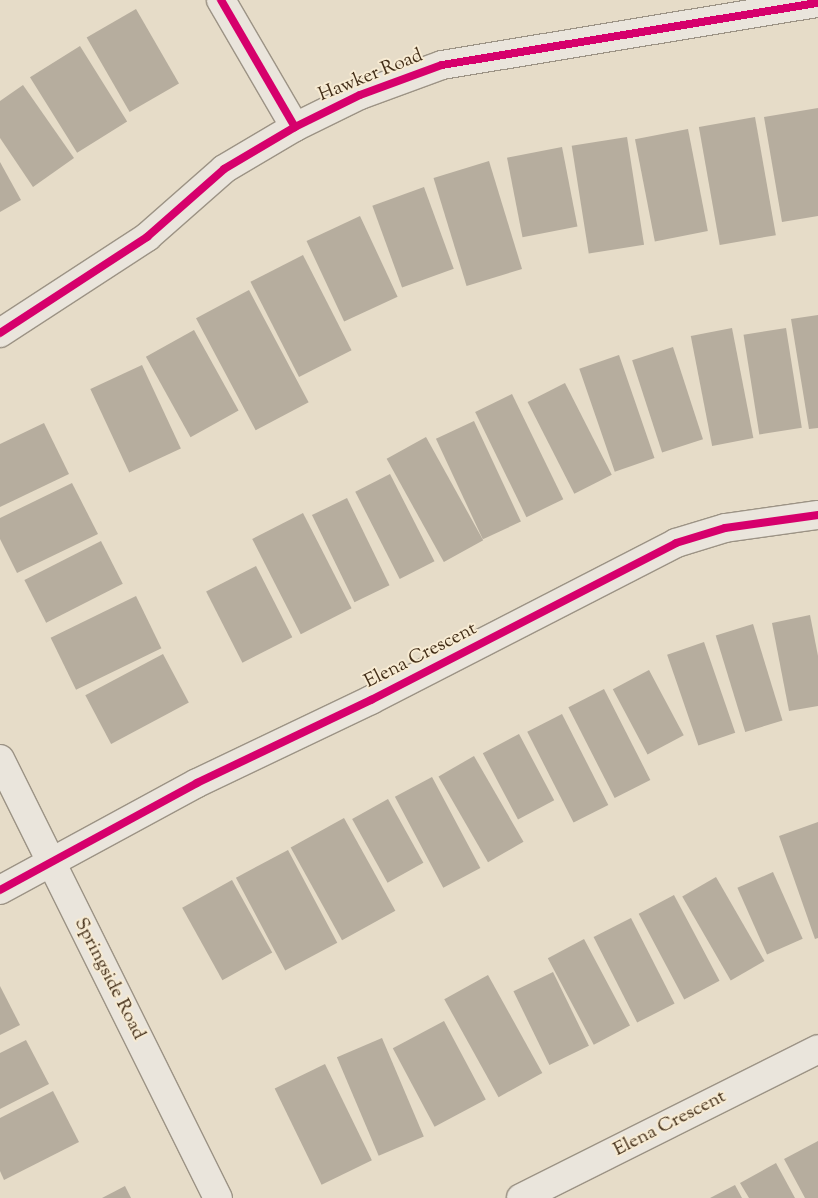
<!DOCTYPE html>
<style>
body{margin:0}
#map{position:relative;width:818px;height:1198px;overflow:hidden;background:#e6dcc8;font-family:"Sorts Mill Goudy",serif}
div>[style]{position:absolute}
.building>*{inset:0;background:#b6ad9e;transform-origin:0 0}
.roads{filter:drop-shadow(1px 0 #9c9385) drop-shadow(-1px 0 #9c9385) drop-shadow(0 1px #9c9385) drop-shadow(0 -1px #9c9385)}
.minor>*{height:28px;margin:-14px;padding:0 14px;transform-origin:14px;border-radius:14px;background:#eae5dc}
.cycleway>*{height:8px;margin:-4px;padding:0 4px;transform-origin:4px;border-radius:4px;background:#d6006c}
span{translate:-50% -50%;white-space:nowrap;text-align:center;line-height:1.15;-webkit-text-stroke:4px #f7ebd3;paint-order:stroke}
.street-label{font-size:19px;color:#422d17}
</style>
<div id="map">
<div class="building">
<i style="left:136px;top:9px;width:86px;height:57px;rotate:60deg"></i>
<i style="left:80px;top:46px;width:89px;height:59px;rotate:58deg"></i>
<i style="clip-path:polygon(23px 85px,74px 158px,33px 187px,0 138px,0 101px)"></i>
<i style="clip-path:polygon(818px 108px,818px 216px,782px 222px,764px 117px)"></i>
<i style="left:755px;top:117px;width:120px;height:57px;rotate:80deg"></i>
<i style="left:688px;top:129px;width:104px;height:54px;rotate:79deg"></i>
<i style="left:627px;top:137px;width:109px;height:56px;rotate:81deg"></i>
<i style="left:562px;top:147px;width:81px;height:56px;rotate:79deg"></i>
<i style="left:489px;top:161px;width:113px;height:58px;rotate:73deg"></i>
<i style="clip-path:polygon(0 162px,21px 200px,0 212px)"></i>
<i style="left:424px;top:187px;width:87px;height:55px;rotate:70deg"></i>
<i style="left:360px;top:216px;width:89px;height:59px;rotate:65deg"></i>
<i style="left:303px;top:255px;width:107px;height:59px;rotate:63deg"></i>
<i style="left:249px;top:290px;width:127px;height:60px;rotate:62deg"></i>
<i style="clip-path:polygon(818px 315px,818px 428px,809px 429px,791px 319px)"></i>
<i style="left:732px;top:328px;width:112px;height:42px;rotate:79deg"></i>
<i style="left:786px;top:328px;width:101px;height:43px;rotate:81deg"></i>
<i style="left:194px;top:330px;width:92px;height:55px;rotate:61deg"></i>
<i style="left:673px;top:347px;width:97px;height:43px;rotate:72deg"></i>
<i style="left:619px;top:355px;width:109px;height:42px;rotate:71deg"></i>
<i style="left:142px;top:365px;width:92px;height:57px;rotate:65deg"></i>
<i style="left:565px;top:383px;width:103px;height:42px;rotate:63deg"></i>
<i style="left:512px;top:394px;width:117px;height:41px;rotate:64deg"></i>
<i style="left:474px;top:421px;width:111px;height:42px;rotate:65deg"></i>
<i style="clip-path:polygon(44px 423px,69px 474px,0 507px,0 444px)"></i>
<i style="left:426px;top:437px;width:118px;height:45px;rotate:61deg"></i>
<i style="left:390px;top:474px;width:98px;height:39px;rotate:63deg"></i>
<i style="clip-path:polygon(72px 483px,98px 534px,17px 573px,0 539px,0 518px)"></i>
<i style="left:347px;top:498px;width:97px;height:39px;rotate:64deg"></i>
<i style="left:303px;top:513px;width:107px;height:57px;rotate:63deg"></i>
<i style="left:101px;top:541px;width:48px;height:86px;rotate:63deg"></i>
<i style="left:256px;top:566px;width:80px;height:56px;rotate:63deg"></i>
<i style="left:136px;top:596px;width:58px;height:95px;rotate:64deg"></i>
<i style="clip-path:polygon(810px 615px,818px 656px,818px 706px,789px 711px,772px 623px)"></i>
<i style="left:753px;top:624px;width:101px;height:39px;rotate:73deg"></i>
<i style="left:704px;top:642px;width:96px;height:39px;rotate:71deg"></i>
<i style="left:163px;top:654px;width:55px;height:88px;rotate:62deg"></i>
<i style="left:649px;top:670px;width:74px;height:41px;rotate:62deg"></i>
<i style="left:604px;top:689px;width:102px;height:40px;rotate:63deg"></i>
<i style="left:562px;top:714px;width:102px;height:39px;rotate:63deg"></i>
<i style="left:519px;top:734px;width:75px;height:41px;rotate:62deg"></i>
<i style="left:474px;top:756px;width:99px;height:41px;rotate:60deg"></i>
<i style="left:432px;top:777px;width:103px;height:42px;rotate:62deg"></i>
<i style="left:388px;top:799px;width:73px;height:41px;rotate:61deg"></i>
<i style="left:344px;top:818px;width:106px;height:61px;rotate:61deg"></i>
<i style="clip-path:polygon(818px 822px,818px 938px,815px 939px,779px 836px)"></i>
<i style="left:288px;top:850px;width:105px;height:59px;rotate:62deg"></i>
<i style="left:773px;top:872px;width:73px;height:39px;rotate:66deg"></i>
<i style="left:716px;top:877px;width:97px;height:39px;rotate:60deg"></i>
<i style="left:232px;top:880px;width:83px;height:57px;rotate:61deg"></i>
<i style="left:674px;top:895px;width:97px;height:40px;rotate:62deg"></i>
<i style="left:631px;top:918px;width:96px;height:42px;rotate:63deg"></i>
<i style="left:584px;top:939px;width:98px;height:41px;rotate:62deg"></i>
<i style="left:553px;top:972px;width:82px;height:44px;rotate:64deg"></i>
<i style="left:488px;top:975px;width:112px;height:50px;rotate:61deg"></i>
<i style="clip-path:polygon(0 986px,20px 1025px,0 1035px)"></i>
<i style="left:444px;top:1021px;width:89px;height:58px;rotate:62deg"></i>
<i style="left:382px;top:1038px;width:107px;height:49px;rotate:67deg"></i>
<i style="clip-path:polygon(26px 1040px,49px 1084px,0 1109px,0 1053px)"></i>
<i style="left:325px;top:1064px;width:107px;height:56px;rotate:64deg"></i>
<i style="clip-path:polygon(53px 1091px,79px 1142px,4px 1180px,0 1171px,0 1118px)"></i>
<i style="clip-path:polygon(818px 1141px,818px 1198px,805px 1198px,784px 1159px)"></i>
<i style="clip-path:polygon(776px 1163px,795px 1198px,749px 1198px,740px 1183px)"></i>
<i style="clip-path:polygon(735px 1185px,742px 1198px,710px 1198px)"></i>
<i style="clip-path:polygon(125px 1186px,131px 1198px,102px 1198px)"></i>
</div>
<div class="roads">
<div class="minor">
<i style="left:221px;top:0;width:147px;rotate:59.8deg"></i>
<i style="left:0;top:333px;width:176px;rotate:-33.1deg"></i>
<i style="left:147px;top:237px;width:103px;rotate:-41.4deg"></i>
<i style="left:224px;top:169px;width:82px;rotate:-30.6deg"></i>
<i style="left:295px;top:127px;width:72px;rotate:-26.2deg"></i>
<i style="left:360px;top:95px;width:87px;rotate:-20.1deg"></i>
<i style="left:442px;top:65px;width:381px;rotate:-9.4deg"></i>
<i style="left:0;top:759px;width:490px;rotate:63.6deg"></i>
<i style="left:0;top:890px;width:224px;rotate:-28.5deg"></i>
<i style="left:197px;top:783px;width:193px;rotate:-25.5deg"></i>
<i style="left:371px;top:700px;width:343px;rotate:-27.2deg"></i>
<i style="left:676px;top:543px;width:51px;rotate:-17deg"></i>
<i style="left:725px;top:528px;width:94px;rotate:-8deg"></i>
<i style="left:521px;top:1198px;width:332px;rotate:-26.6deg"></i>
</div>
</div>
<div class="cycleway">
<i style="left:221px;top:0;width:147px;rotate:59.8deg"></i>
<i style="left:0;top:333px;width:176px;rotate:-33.1deg"></i>
<i style="left:147px;top:237px;width:103px;rotate:-41.4deg"></i>
<i style="left:224px;top:169px;width:82px;rotate:-30.6deg"></i>
<i style="left:295px;top:127px;width:72px;rotate:-26.2deg"></i>
<i style="left:360px;top:95px;width:87px;rotate:-20.1deg"></i>
<i style="left:442px;top:65px;width:381px;rotate:-9.4deg"></i>
<i style="left:0;top:890px;width:224px;rotate:-28.5deg"></i>
<i style="left:197px;top:783px;width:193px;rotate:-25.5deg"></i>
<i style="left:371px;top:700px;width:343px;rotate:-27.2deg"></i>
<i style="left:676px;top:543px;width:51px;rotate:-17deg"></i>
<i style="left:725px;top:528px;width:94px;rotate:-8deg"></i>
</div>
<div class="street-label">
<span style="left:371px;top:76px;rotate:-22deg">Hawker Road</span>
<span style="left:421px;top:656px;rotate:-27deg">Elena Crescent</span>
<span style="left:109px;top:979px;rotate:63deg">Springside Road</span>
<span style="left:670px;top:1124px;rotate:-27deg">Elena Crescent</span>
</div>
</div>
